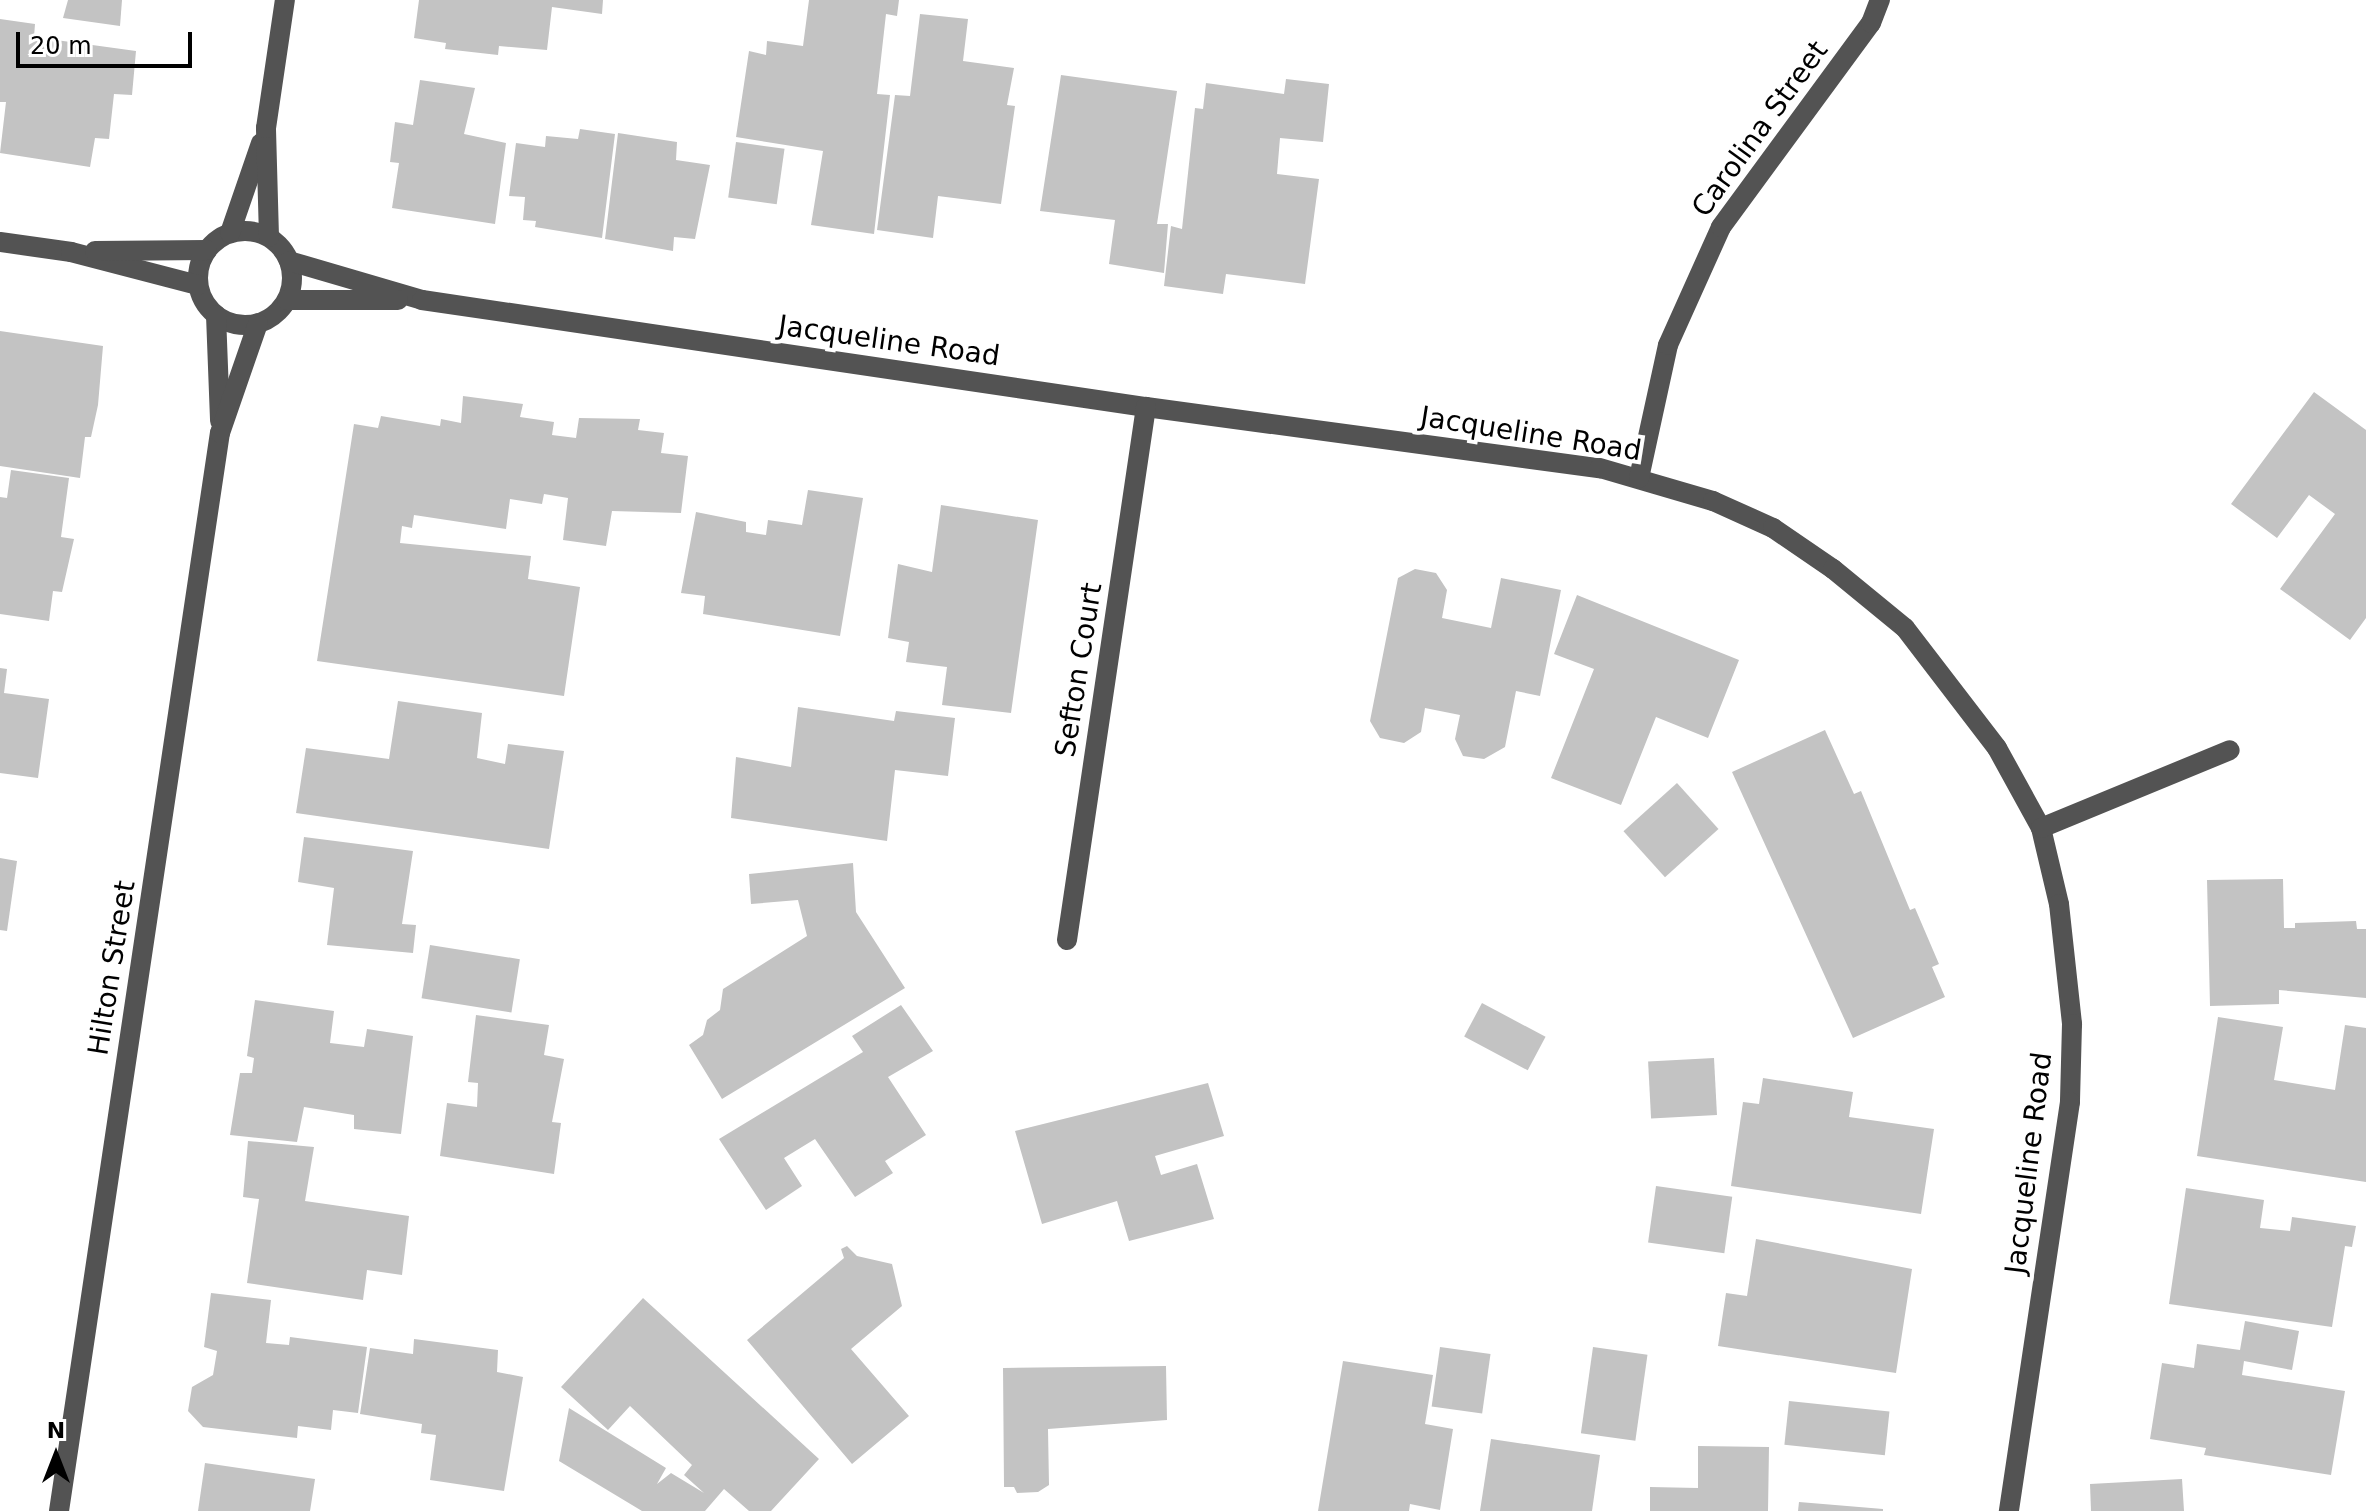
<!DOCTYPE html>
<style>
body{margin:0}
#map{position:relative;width:2366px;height:1511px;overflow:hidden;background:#fff;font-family:"DejaVu Sans",sans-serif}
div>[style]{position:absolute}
.building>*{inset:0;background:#c3c3c3;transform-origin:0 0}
.minor>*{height:20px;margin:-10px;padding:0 10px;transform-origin:10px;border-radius:10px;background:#535353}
.minor>.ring{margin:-10px;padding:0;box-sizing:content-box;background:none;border:20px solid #535353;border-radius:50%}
span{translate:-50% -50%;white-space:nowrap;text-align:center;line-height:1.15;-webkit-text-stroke:8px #fff;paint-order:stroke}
.street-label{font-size:28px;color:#000}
.north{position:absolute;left:16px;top:1415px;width:80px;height:80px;-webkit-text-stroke:6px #fff;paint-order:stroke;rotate:0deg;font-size:22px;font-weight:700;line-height:32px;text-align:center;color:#000}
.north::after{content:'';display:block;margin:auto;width:28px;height:36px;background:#000;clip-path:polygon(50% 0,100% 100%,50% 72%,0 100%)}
.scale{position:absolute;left:16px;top:32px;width:176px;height:36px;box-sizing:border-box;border:4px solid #000;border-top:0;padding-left:10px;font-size:24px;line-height:28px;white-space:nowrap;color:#000;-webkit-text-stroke:6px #fff;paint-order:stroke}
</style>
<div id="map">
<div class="building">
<i style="clip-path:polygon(68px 0,122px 0,120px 26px,63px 18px)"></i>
<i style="clip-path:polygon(419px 0,603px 0,602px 14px,552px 7px,547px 50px,499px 46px,498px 55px,445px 49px,446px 43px,414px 38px)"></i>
<i style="clip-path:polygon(809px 0,899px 0,897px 16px,886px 14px,877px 94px,890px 95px,874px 234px,811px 225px,823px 151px,736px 137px,749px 51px,766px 55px,767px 41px,803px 46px)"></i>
<i style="clip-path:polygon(920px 14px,968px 19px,963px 61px,1014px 68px,1007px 105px,1015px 106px,1001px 204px,938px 196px,933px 238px,877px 230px,895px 95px,910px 96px)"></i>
<i style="clip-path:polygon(0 19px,35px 24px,34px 37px,136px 51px,132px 95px,114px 94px,109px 139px,95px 138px,90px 167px,0 153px,6px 102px,0 102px)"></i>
<i style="clip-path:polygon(1061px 75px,1177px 91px,1157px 224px,1168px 224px,1164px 273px,1109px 264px,1115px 220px,1040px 211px)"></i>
<i style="clip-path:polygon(1286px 79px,1329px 84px,1323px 142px,1280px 138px,1277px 174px,1319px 179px,1305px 284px,1226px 274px,1223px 294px,1164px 286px,1171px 226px,1182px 229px,1195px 108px,1203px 109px,1206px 83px,1284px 94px)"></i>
<i style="clip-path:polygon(420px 80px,475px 88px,464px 134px,506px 143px,495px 224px,392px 208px,399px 163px,390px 162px,395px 122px,413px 125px)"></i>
<i style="clip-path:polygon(580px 129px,615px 134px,602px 238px,535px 227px,536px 221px,523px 220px,525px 197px,509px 196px,516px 143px,545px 147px,546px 136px,578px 139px)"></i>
<i style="clip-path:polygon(618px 133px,677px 142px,676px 160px,710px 165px,695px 239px,674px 237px,673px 251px,605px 239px)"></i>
<i style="left:736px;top:142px;width:49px;height:56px;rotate:8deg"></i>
<i style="clip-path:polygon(0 331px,103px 346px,98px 405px,91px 437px,85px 437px,80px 478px,0 466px)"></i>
<i style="clip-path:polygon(2314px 392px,2366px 430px,2366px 618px,2350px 640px,2280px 589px,2335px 514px,2309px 495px,2277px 538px,2231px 504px)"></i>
<i style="clip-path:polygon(463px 396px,523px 404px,520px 417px,554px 422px,552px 435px,576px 438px,579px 418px,640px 419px,638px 430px,664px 433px,661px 453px,688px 456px,681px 513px,612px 511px,606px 546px,563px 540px,568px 498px,544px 494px,542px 504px,510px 499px,506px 529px,414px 515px,412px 528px,402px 526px,400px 543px,531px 556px,528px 579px,580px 587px,564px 696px,317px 661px,354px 424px,378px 428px,381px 416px,440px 426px,441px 419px,461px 423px)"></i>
<i style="clip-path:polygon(11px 470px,69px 478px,61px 537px,74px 539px,62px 592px,53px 591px,49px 621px,0 614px,0 497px,7px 498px)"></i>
<i style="clip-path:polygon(808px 490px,863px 498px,840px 636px,703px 614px,705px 596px,681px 593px,696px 512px,746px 522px,746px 532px,766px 535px,768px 520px,802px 525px)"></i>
<i style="clip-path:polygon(941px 505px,1038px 520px,1011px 713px,942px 705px,947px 667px,906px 662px,909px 642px,888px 638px,898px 564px,932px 572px)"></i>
<i style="clip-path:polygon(1415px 569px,1436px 573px,1447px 590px,1442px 618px,1491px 628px,1501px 578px,1561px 590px,1540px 696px,1516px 691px,1505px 747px,1484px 759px,1463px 756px,1455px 739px,1460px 715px,1425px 708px,1421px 732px,1404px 743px,1380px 738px,1370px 721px,1398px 578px)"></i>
<i style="clip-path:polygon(1577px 595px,1739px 660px,1708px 738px,1656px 717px,1621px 805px,1551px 778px,1594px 669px,1554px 654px)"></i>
<i style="clip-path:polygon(0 668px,7px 669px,4px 693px,49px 699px,38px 778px,0 773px)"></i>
<i style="clip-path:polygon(398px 701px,482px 713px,477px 758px,505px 764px,508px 744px,564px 751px,549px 849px,296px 813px,306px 748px,389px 759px)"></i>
<i style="clip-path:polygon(798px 707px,894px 721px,896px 711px,955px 718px,948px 776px,895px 770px,887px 841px,731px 818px,736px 757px,791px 767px)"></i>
<i style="clip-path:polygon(1825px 730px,1854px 794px,1861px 791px,1910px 910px,1915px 908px,1939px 964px,1932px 967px,1945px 997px,1853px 1038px,1732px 772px)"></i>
<i style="left:1677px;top:783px;width:62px;height:72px;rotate:48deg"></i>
<i style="clip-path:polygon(304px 837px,413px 851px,402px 924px,416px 925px,413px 953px,327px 945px,334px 888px,298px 882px)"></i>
<i style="clip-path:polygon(0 858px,17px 861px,7px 931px,0 930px)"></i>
<i style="clip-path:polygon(853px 863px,856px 912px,905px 988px,722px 1099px,689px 1045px,703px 1035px,707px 1020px,720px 1010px,723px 989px,807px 936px,798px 900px,751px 904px,749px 874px)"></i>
<i style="clip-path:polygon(2283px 879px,2284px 928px,2295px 928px,2295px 923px,2356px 921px,2357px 929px,2366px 929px,2366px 998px,2279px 990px,2279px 1004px,2210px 1006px,2207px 880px)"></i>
<i style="left:430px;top:945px;width:91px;height:54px;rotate:9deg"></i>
<i style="clip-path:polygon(255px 1000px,334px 1011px,330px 1043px,364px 1047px,367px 1029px,413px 1036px,401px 1134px,354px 1129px,354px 1115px,304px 1107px,297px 1142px,230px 1135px,240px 1073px,252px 1073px,254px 1058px,247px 1056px)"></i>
<i style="left:1482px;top:1003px;width:72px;height:38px;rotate:28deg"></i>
<i style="clip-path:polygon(901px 1005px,933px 1051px,888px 1077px,926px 1135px,885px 1161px,893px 1173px,855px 1197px,815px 1139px,784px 1158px,802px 1186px,766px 1210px,719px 1139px,863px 1052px,852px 1036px)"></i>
<i style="clip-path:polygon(476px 1015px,549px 1025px,544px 1055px,564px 1059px,552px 1122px,561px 1123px,554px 1174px,440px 1156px,447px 1103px,477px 1107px,478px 1083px,468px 1082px)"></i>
<i style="clip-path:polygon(2218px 1017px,2283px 1027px,2274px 1080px,2335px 1090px,2345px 1025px,2366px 1028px,2366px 1182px,2197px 1156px)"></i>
<i style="left:1714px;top:1058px;width:57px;height:66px;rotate:87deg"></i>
<i style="clip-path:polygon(1763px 1078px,1853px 1092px,1849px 1117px,1934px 1129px,1921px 1214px,1731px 1186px,1743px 1102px,1759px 1104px)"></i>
<i style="clip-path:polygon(1208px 1083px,1224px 1136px,1155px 1156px,1161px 1175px,1197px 1164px,1214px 1219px,1129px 1241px,1117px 1201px,1042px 1224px,1015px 1131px)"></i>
<i style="clip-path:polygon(248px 1141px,314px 1147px,305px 1201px,409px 1216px,402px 1275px,367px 1270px,363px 1300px,247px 1283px,259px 1199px,243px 1197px)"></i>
<i style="left:1656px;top:1186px;width:77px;height:57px;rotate:8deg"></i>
<i style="clip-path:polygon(2186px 1188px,2264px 1200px,2260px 1228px,2290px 1231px,2292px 1217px,2356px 1226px,2352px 1247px,2345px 1246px,2332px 1327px,2169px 1304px)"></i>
<i style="clip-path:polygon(1756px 1239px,1912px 1269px,1896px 1373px,1718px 1346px,1726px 1293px,1747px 1296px)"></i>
<i style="clip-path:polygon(847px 1246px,857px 1256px,892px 1264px,902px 1306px,851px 1349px,909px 1416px,852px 1464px,747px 1340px,844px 1258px,841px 1249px)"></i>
<i style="clip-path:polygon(211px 1293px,271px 1300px,266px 1343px,289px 1345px,290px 1337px,367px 1347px,358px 1413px,333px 1410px,331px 1430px,298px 1426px,297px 1438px,203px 1427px,188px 1411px,192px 1387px,213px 1375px,217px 1351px,204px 1347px)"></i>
<i style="clip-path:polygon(643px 1298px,819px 1459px,771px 1511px,749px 1511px,724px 1489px,705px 1511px,642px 1511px,559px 1461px,569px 1408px,666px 1468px,657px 1484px,671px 1473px,704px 1493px,684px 1475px,692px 1465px,630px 1406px,608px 1430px,561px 1387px)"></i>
<i style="clip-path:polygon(2245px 1321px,2299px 1331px,2292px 1370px,2244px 1361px,2242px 1375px,2345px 1391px,2331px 1475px,2204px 1455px,2206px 1448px,2150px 1439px,2162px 1363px,2194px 1368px,2197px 1344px,2240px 1350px)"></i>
<i style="clip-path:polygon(414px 1339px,498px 1350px,497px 1372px,523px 1377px,504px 1491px,430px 1480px,436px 1435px,421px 1433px,422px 1424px,360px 1414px,370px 1348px,413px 1354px)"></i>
<i style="left:1440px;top:1347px;width:51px;height:60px;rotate:8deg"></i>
<i style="left:1593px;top:1347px;width:55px;height:87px;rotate:8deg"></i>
<i style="clip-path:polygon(1343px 1361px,1433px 1375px,1425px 1424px,1453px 1429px,1440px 1510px,1410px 1504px,1409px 1511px,1318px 1511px)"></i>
<i style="clip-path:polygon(1166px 1366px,1167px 1420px,1048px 1429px,1049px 1485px,1038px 1492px,1017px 1493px,1014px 1487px,1004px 1487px,1003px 1368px)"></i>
<i style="left:1789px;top:1401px;width:101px;height:44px;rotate:6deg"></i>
<i style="clip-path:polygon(1491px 1439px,1600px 1455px,1592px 1511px,1480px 1511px)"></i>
<i style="clip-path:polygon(1698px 1446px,1769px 1447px,1768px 1511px,1650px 1511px,1650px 1487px,1698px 1488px)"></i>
<i style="clip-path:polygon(205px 1463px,315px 1479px,310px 1511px,198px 1511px)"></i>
<i style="clip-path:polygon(2182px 1479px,2184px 1511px,2091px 1511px,2090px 1484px)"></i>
<i style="clip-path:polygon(1799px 1502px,1883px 1509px,1883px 1511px,1798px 1511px)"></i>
</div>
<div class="minor">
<i class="ring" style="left:198px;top:231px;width:74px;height:74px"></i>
<i style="left:230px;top:233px;width:95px;rotate:-71deg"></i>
<i style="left:269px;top:237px;width:109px;rotate:-91.6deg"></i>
<i style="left:266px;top:128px;width:129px;rotate:-81.6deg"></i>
<i style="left:0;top:242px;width:72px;rotate:8deg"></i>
<i style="left:71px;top:252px;width:131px;rotate:14.6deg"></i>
<i style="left:95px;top:251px;width:112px;rotate:-0.5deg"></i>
<i style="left:289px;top:261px;width:139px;rotate:16.3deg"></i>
<i style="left:422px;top:300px;width:732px;rotate:8.41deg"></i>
<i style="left:1146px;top:407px;width:458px;rotate:7.7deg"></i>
<i style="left:1600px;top:468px;width:118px;rotate:16.3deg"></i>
<i style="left:1713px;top:501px;width:66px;rotate:24.2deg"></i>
<i style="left:1773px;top:528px;width:73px;rotate:34.3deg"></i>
<i style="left:1833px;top:569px;width:93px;rotate:39.3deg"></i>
<i style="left:1905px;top:628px;width:151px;rotate:52.5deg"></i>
<i style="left:1997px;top:748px;width:91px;rotate:61.2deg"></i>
<i style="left:2041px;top:828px;width:78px;rotate:76.7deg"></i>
<i style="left:2059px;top:904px;width:121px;rotate:83.8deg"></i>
<i style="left:2072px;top:1024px;width:78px;rotate:91.5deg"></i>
<i style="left:2070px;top:1102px;width:414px;rotate:98.5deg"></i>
<i style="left:287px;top:300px;width:111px"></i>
<i style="left:216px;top:315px;width:106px;rotate:87.8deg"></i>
<i style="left:1639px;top:478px;width:136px;rotate:-77.7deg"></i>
<i style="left:1668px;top:345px;width:129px;rotate:-65.8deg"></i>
<i style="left:1721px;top:227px;width:253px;rotate:-53.7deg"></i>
<i style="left:1871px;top:23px;width:25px;rotate:-69deg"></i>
<i style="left:2041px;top:828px;width:204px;rotate:-22.4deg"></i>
<i style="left:1067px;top:940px;width:539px;rotate:-81.57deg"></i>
<i style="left:59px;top:1511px;width:1090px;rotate:-81.51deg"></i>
<i style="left:220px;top:433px;width:116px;rotate:-70.9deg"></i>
</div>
<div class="street-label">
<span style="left:1760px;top:129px;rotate:-54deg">Carolina Street</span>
<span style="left:889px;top:341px;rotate:8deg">Jacqueline Road</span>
<span style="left:1531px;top:434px;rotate:9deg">Jacqueline Road</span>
<span style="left:1079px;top:670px;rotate:-81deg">Sefton Court</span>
<span style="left:112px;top:968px;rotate:-81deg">Hilton Street</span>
<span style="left:2029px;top:1163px;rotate:-83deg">Jacqueline Road</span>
</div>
<div class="north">N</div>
<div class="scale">20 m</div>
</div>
